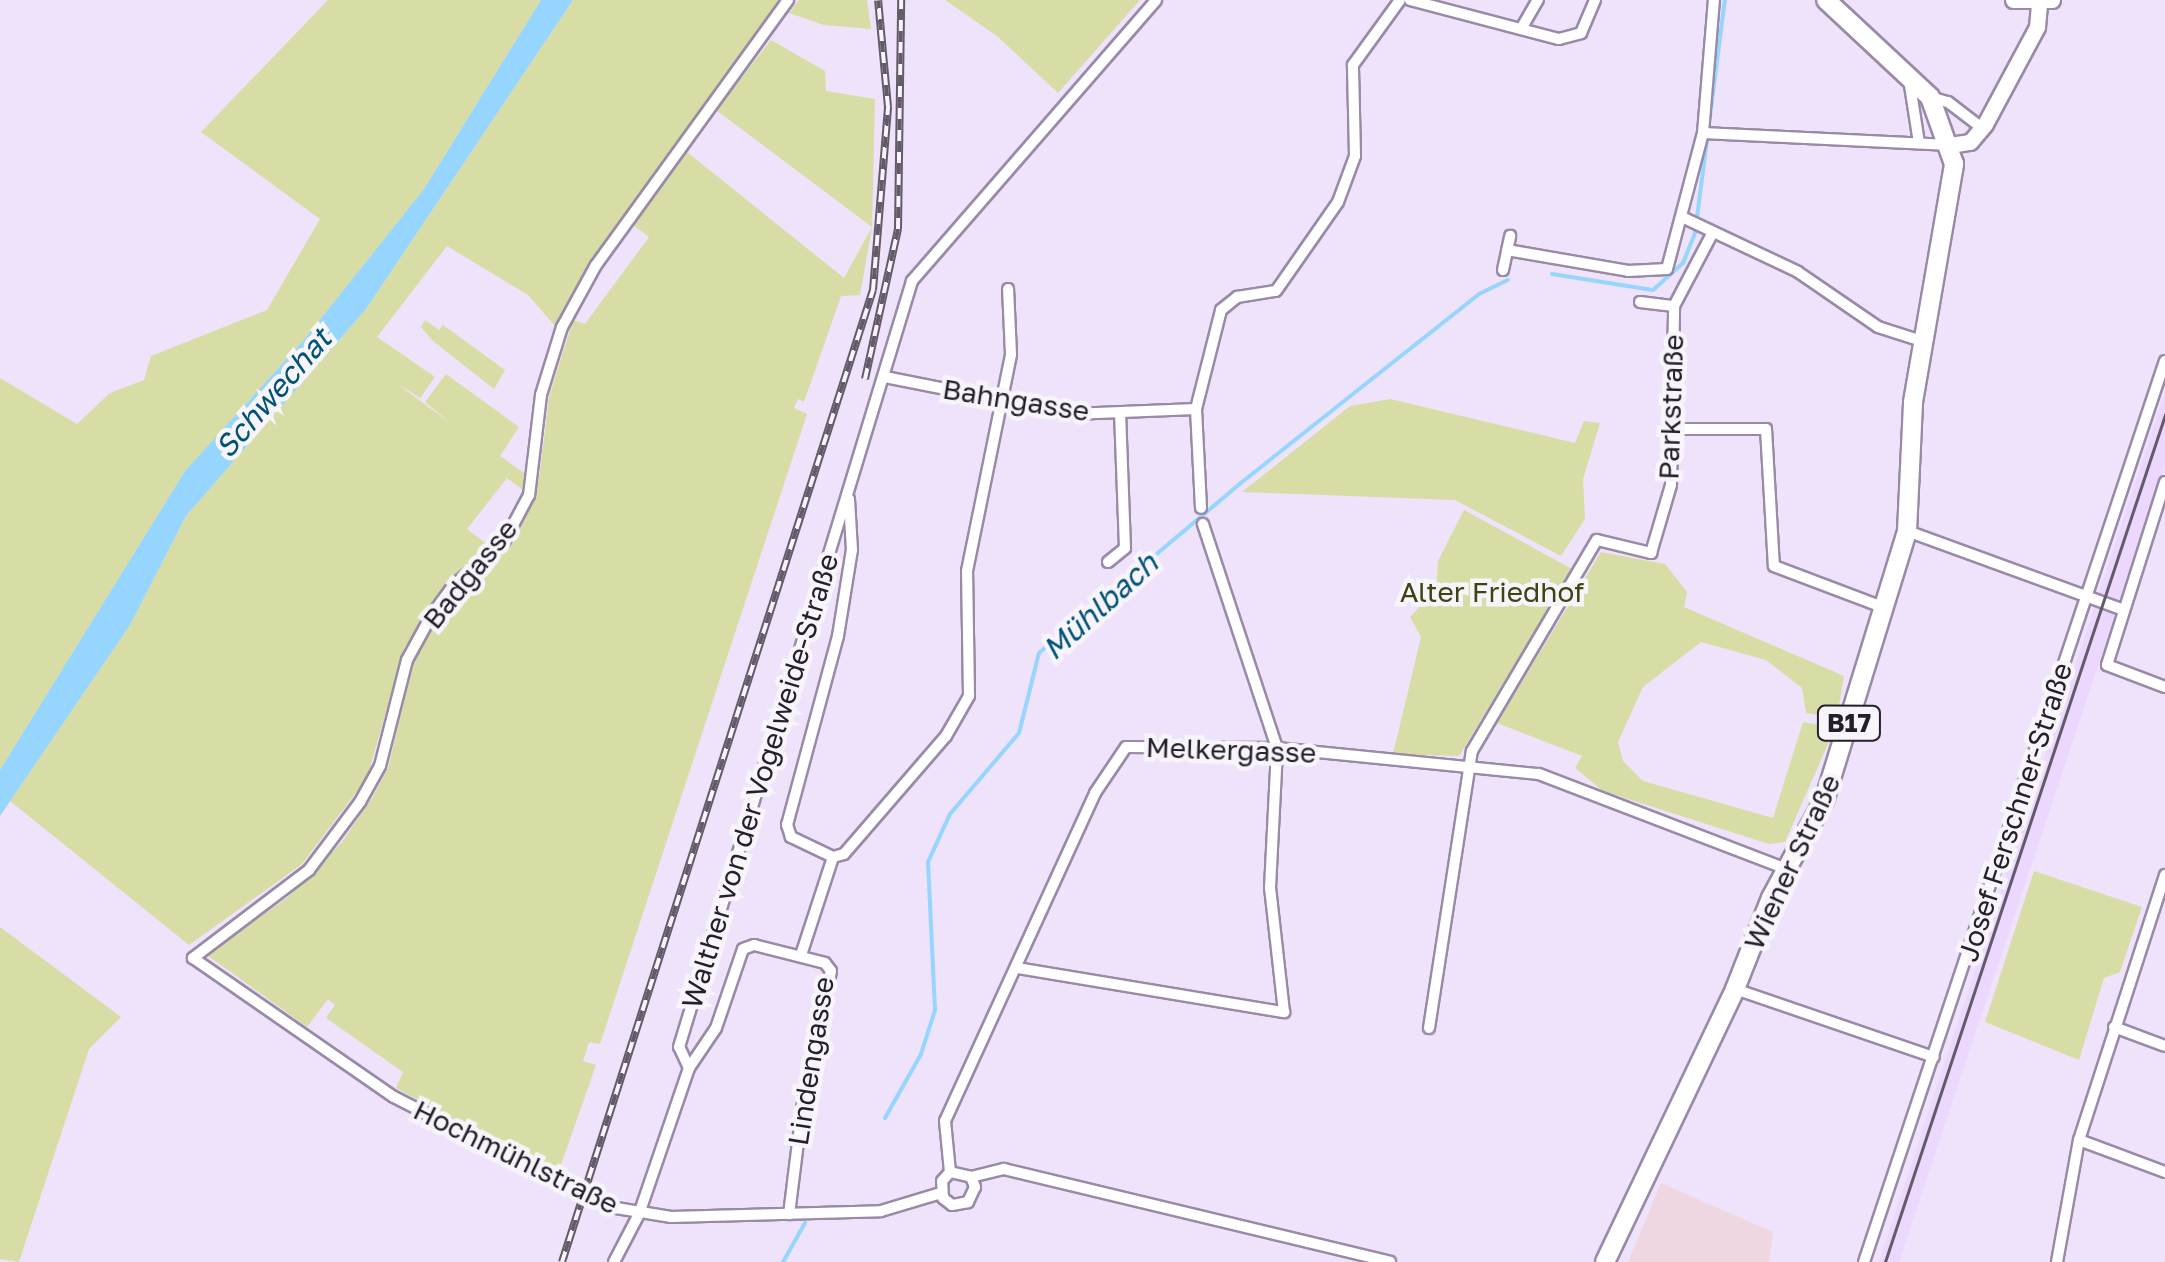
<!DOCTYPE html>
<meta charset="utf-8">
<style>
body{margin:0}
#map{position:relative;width:2165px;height:1262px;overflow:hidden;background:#efe2fb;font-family:"Golos Text",sans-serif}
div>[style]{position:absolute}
.commercial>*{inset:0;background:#efd7e1}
.built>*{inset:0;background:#ecd8fe}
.green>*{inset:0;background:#d7dda5}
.water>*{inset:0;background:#96d5fd}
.stream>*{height:4px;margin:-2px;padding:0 2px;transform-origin:2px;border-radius:2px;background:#96d5fd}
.roads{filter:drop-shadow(2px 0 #998aa7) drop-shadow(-2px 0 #998aa7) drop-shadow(0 2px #998aa7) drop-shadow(0 -2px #998aa7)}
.minor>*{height:10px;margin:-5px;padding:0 5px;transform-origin:5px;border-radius:5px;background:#fff}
.secondary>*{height:15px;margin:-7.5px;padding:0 7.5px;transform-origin:7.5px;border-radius:7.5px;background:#fff}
.primary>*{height:18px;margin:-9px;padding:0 9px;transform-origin:9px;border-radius:9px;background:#fff}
.tram>*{height:2.5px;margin:-1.25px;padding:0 1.25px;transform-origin:1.25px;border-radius:1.25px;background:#635b6a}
.rail>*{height:8px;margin-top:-4px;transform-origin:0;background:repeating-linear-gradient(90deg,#f7f4fa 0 11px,#635b6a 0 22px);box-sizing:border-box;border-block:2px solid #635b6a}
span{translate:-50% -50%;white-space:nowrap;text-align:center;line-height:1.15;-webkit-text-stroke:9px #f7f4fa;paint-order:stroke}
.shield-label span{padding:2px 8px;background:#f7f4fa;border:2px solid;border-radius:8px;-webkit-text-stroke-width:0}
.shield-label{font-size:25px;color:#251f2a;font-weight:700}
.street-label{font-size:28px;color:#251f2a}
.park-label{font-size:28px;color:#3f4211}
.water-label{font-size:30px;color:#005277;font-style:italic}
</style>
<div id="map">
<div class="commercial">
<i style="clip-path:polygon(1661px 1183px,1773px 1232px,1769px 1262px,1628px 1262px)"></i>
</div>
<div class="built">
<i style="clip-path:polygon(2165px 392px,2165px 465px,1899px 1262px,1879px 1262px)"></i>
</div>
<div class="green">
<i style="clip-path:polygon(328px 0,541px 0,424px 189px,303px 341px,185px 471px,0 770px,0 378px,77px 424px,110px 393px,144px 380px,151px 356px,267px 310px,320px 219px,201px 132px)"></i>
<i style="clip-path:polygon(573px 0,782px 0,594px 258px,555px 326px,528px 295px,447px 246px,377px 337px,435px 377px,420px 398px,396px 383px,453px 425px,425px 402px,446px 374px,519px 427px,500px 456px,527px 475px,523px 490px,507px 478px,467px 529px,488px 545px,437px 598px,404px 648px,367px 778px,302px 864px,189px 945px,10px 801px,130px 625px,186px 516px,366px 309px)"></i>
<i style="clip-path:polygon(799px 0,867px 0,871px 29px,824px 25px,789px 13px)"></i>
<i style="clip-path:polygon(945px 0,1140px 0,1058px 93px,997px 36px)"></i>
<i style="clip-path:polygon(771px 40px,825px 71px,826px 91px,875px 99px,872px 228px,860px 295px,841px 296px,804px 402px,798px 399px,794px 408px,807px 414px,600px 1044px,589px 1042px,583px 1061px,596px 1065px,557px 1176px,396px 1088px,403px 1072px,326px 1018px,335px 1005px,328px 999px,307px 1027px,207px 955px,288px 897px,342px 842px,372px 798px,388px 768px,414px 658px,451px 597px,525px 519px,539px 479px,549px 397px,573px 320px,585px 324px,649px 237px,633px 225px,687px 152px,844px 278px,872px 227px,716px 110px)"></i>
<i style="clip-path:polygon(425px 320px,439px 330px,443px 325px,505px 370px,494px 389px,433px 341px,421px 327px)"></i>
<i style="clip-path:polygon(1390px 399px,1575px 443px,1584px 421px,1600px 423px,1583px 479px,1585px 519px,1561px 556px,1455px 500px,1242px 492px,1350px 406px)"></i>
<i style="clip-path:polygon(1464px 510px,1572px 569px,1459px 756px,1393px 754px,1421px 637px,1410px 617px,1436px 590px,1438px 561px)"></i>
<i style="clip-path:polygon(1601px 552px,1665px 564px,1687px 592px,1684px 607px,1844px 676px,1837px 718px,1806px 713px,1802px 688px,1766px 660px,1701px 642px,1643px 687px,1618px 742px,1623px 761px,1643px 781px,1773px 818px,1803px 722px,1835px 728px,1785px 842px,1769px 844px,1603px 791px,1575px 768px,1582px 756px,1497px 723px)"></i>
<i style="clip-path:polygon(2034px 871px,2142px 907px,2120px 972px,2104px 978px,2079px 1060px,1985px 1022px)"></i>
<i style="clip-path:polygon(0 927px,121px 1017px,89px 1049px,19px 1262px,0 1259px)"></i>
</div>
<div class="water">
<i style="clip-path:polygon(541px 0,573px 0,366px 309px,186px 516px,130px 625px,0 816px,0 770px,185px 471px,303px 341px,424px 189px)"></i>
</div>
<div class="stream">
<i style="left:1552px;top:274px;width:102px;rotate:9deg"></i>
<i style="left:1653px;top:290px;width:40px;rotate:-42deg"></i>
<i style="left:1683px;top:263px;width:32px;rotate:-68deg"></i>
<i style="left:1695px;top:233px;width:235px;rotate:-82.7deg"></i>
<i style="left:885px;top:1118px;width:73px;rotate:-60.6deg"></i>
<i style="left:921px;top:1054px;width:46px;rotate:-72.3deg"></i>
<i style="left:935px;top:1010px;width:148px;rotate:-92.7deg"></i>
<i style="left:928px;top:862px;width:53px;rotate:-65.4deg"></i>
<i style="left:950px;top:814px;width:106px;rotate:-49.6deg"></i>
<i style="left:1019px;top:733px;width:82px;rotate:-76deg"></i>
<i style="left:1039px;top:653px;width:265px;rotate:-40.1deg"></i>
<i style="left:1242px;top:482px;width:303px;rotate:-38.4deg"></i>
<i style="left:1479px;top:294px;width:32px;rotate:-26deg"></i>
<i style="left:783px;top:1262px;width:45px;rotate:-60.6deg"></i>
</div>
<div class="roads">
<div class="minor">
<i style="left:788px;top:0;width:327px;rotate:125.9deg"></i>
<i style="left:596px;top:265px;width:71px;rotate:118.7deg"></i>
<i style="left:562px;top:327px;width:71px;rotate:107.2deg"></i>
<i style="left:541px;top:395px;width:101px;rotate:96.8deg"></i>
<i style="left:529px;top:495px;width:53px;rotate:118deg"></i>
<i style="left:504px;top:542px;width:67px;rotate:139.2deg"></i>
<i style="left:453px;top:586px;width:39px;rotate:126deg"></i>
<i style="left:430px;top:618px;width:48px;rotate:118.7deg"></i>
<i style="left:407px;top:660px;width:109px;rotate:104.3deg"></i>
<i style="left:380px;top:766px;width:41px;rotate:119.1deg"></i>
<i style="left:360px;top:802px;width:85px;rotate:126.9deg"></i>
<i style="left:309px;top:870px;width:146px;rotate:142.8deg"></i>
<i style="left:193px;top:958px;width:244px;rotate:34.7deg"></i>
<i style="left:394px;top:1097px;width:242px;rotate:27deg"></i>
<i style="left:610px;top:1207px;width:62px;rotate:9.3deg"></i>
<i style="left:671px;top:1217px;width:210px;rotate:-1.6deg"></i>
<i style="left:881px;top:1211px;width:63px;rotate:-16.7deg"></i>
<i style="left:1410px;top:0;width:154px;rotate:14.7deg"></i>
<i style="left:1559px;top:39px;width:23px;rotate:-15deg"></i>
<i style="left:1581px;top:33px;width:36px;rotate:-67deg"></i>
<i style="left:1521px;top:29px;width:34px;rotate:-60deg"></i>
<i style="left:1909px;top:79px;width:65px;rotate:81.1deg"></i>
<i style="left:1930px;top:97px;width:19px;rotate:16deg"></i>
<i style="left:1948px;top:102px;width:43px;rotate:37.4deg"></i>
<i style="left:1703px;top:133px;width:247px;rotate:2.8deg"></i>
<i style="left:1684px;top:218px;width:126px;rotate:25.3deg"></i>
<i style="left:1798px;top:272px;width:97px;rotate:34.5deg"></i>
<i style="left:1878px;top:327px;width:46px;rotate:17.7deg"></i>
<i style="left:1507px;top:250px;width:123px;rotate:9.8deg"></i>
<i style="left:1628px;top:271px;width:39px;rotate:-3deg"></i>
<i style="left:1667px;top:269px;width:141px;rotate:-75.2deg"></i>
<i style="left:1703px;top:133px;width:133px;rotate:-85.3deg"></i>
<i style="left:1503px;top:270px;width:35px;rotate:-78deg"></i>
<i style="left:1640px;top:302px;width:34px;rotate:7deg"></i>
<i style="left:1674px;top:306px;width:81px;rotate:-62.2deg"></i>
<i style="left:885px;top:377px;width:191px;rotate:11.2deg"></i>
<i style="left:1072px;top:414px;width:124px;rotate:-2.3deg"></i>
<i style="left:1196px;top:409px;width:102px;rotate:-75.8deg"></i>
<i style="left:1221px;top:310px;width:21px;rotate:-39deg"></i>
<i style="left:1237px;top:297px;width:39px;rotate:-9deg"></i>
<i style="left:1276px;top:291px;width:108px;rotate:-55.1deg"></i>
<i style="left:1338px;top:202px;width:49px;rotate:-69.7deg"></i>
<i style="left:1355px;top:156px;width:91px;rotate:-91.3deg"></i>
<i style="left:1353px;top:65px;width:80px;rotate:-54.1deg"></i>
<i style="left:1196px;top:409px;width:99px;rotate:87.1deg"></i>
<i style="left:1674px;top:429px;width:92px"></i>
<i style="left:1766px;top:429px;width:137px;rotate:86.7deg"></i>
<i style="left:1774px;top:566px;width:113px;rotate:20.7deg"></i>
<i style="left:2165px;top:482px;width:192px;rotate:107.6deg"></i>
<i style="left:2107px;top:665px;width:62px;rotate:20.8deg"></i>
<i style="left:1907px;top:531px;width:231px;rotate:20deg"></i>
<i style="left:1108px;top:562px;width:22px;rotate:-39deg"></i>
<i style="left:1125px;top:548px;width:134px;rotate:-92.1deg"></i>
<i style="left:833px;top:857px;width:47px;rotate:-154.5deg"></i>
<i style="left:791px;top:837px;width:13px;rotate:-108deg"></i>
<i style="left:787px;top:825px;width:196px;rotate:-74.9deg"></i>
<i style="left:838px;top:636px;width:87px;rotate:-80.8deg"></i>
<i style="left:852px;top:550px;width:51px;rotate:-93.4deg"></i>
<i style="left:801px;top:955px;width:103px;rotate:-71.9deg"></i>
<i style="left:833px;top:857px;width:11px;rotate:-15deg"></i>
<i style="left:844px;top:854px;width:156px;rotate:-49.2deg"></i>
<i style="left:946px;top:736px;width:46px;rotate:-60.1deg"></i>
<i style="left:969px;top:696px;width:125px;rotate:-90.9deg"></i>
<i style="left:967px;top:571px;width:221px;rotate:-78.5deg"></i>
<i style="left:1011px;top:354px;width:65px;rotate:-92.6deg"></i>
<i style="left:1017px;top:968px;width:271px;rotate:9.4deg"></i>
<i style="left:1284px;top:1012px;width:125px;rotate:-96.4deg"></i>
<i style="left:1270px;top:888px;width:140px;rotate:-87.1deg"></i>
<i style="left:1277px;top:748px;width:236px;rotate:-108.3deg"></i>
<i style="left:1735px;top:989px;width:210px;rotate:18.9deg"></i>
<i style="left:2114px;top:1027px;width:54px;rotate:20.4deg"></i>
<i style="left:1429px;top:1028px;width:280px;rotate:-81.2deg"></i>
<i style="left:1472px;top:751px;width:245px;rotate:-59.4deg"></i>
<i style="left:1597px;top:540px;width:56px;rotate:13.5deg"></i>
<i style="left:1651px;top:553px;width:71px;rotate:-73.6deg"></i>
<i style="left:1671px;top:485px;width:179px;rotate:-89deg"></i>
<i style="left:689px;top:1068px;width:23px;rotate:-115deg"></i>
<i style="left:679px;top:1047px;width:801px;rotate:-73.08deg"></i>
<i style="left:912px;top:281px;width:372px;rotate:-49deg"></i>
<i style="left:2079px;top:1140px;width:92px;rotate:20.4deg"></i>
<i style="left:950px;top:1172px;width:51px;rotate:-95.6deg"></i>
<i style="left:945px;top:1121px;width:361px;rotate:-65.4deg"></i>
<i style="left:1095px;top:793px;width:55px;rotate:-56deg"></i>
<i style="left:1126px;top:747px;width:151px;rotate:0.4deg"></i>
<i style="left:1277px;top:748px;width:263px;rotate:5.7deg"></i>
<i style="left:1539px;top:774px;width:266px;rotate:21deg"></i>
<i style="left:971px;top:1177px;width:11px;rotate:68deg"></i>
<i style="left:975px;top:1187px;width:17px;rotate:115deg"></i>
<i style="left:968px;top:1202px;width:16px;rotate:169deg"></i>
<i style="left:952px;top:1205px;width:11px;rotate:-142deg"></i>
<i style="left:943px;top:1198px;width:17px;rotate:-93deg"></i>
<i style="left:942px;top:1181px;width:12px;rotate:-48deg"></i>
<i style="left:950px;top:1172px;width:22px;rotate:13deg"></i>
<i style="left:971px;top:1177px;width:34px;rotate:-14deg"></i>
<i style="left:1004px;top:1169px;width:397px;rotate:13.5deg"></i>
<i style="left:614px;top:1262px;width:54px;rotate:-62.5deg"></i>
<i style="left:639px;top:1214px;width:154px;rotate:-71.1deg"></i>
<i style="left:689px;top:1068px;width:48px;rotate:-56deg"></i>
<i style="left:716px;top:1028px;width:83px;rotate:-71.1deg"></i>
<i style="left:743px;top:949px;width:12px;rotate:-20deg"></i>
<i style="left:754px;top:945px;width:73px;rotate:14.2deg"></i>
<i style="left:825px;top:963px;width:10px;rotate:53deg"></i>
<i style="left:831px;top:971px;width:134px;rotate:102.1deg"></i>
<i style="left:803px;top:1102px;width:113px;rotate:97.1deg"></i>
<i style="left:1864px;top:1262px;width:950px;rotate:-71.53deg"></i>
<i style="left:2057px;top:1262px;width:124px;rotate:-79.8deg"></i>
<i style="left:2079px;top:1140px;width:279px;rotate:-72deg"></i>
</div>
<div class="secondary">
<i style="left:2013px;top:0;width:39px"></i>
<i style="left:1950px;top:145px;width:20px;rotate:-9deg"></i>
<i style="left:1970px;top:142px;width:23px;rotate:-50deg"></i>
<i style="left:1985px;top:124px;width:110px;rotate:-61.8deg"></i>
<i style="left:2037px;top:27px;width:23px;rotate:-85deg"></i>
</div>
<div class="primary">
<i style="left:1605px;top:1262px;width:302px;rotate:-64.5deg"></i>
<i style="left:1735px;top:989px;width:98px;rotate:-68.4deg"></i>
<i style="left:1771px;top:898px;width:114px;rotate:-61.6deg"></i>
<i style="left:1825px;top:798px;width:279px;rotate:-72.9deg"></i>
<i style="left:1907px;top:531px;width:129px;rotate:-87.3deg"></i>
<i style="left:1913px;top:402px;width:242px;rotate:-80.2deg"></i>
<i style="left:1954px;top:164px;width:71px;rotate:-109.7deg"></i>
<i style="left:1930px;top:97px;width:142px;rotate:-137deg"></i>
</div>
</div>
<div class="tram">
<i style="left:1885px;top:1262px;width:892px;rotate:-71.71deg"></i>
</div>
<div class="rail">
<i style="left:865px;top:379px;width:154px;rotate:-77.6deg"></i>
<i style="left:898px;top:229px;width:229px;rotate:-89.2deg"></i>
<i style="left:562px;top:1262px;width:1021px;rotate:-72.26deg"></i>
<i style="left:873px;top:290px;width:184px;rotate:-85.3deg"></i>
<i style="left:888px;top:107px;width:107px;rotate:-95.3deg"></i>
</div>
<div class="shield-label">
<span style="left:1849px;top:723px">B17</span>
</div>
<div class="street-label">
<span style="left:1016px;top:400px;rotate:9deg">Bahngasse</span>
<span style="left:1671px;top:407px;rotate:-88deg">Parkstraße</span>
<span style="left:470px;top:574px;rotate:-51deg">Badgasse</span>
<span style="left:1231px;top:750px;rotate:2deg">Melkergasse</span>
<span style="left:760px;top:781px;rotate:-73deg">Walther von der Vogelweide-Straße</span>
<span style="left:2015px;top:812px;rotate:-72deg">Josef Ferschner-Straße</span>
<span style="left:1792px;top:862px;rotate:-65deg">Wiener Straße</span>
<span style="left:811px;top:1061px;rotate:-81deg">Lindengasse</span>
<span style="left:516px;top:1157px;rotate:26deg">Hochmühlstraße</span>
</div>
<div class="park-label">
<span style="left:1492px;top:592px">Alter Friedhof</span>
</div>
<div class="water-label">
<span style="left:273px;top:393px;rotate:-49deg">Schwechat</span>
<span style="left:1100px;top:606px;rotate:-42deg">Mühlbach</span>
</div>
</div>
